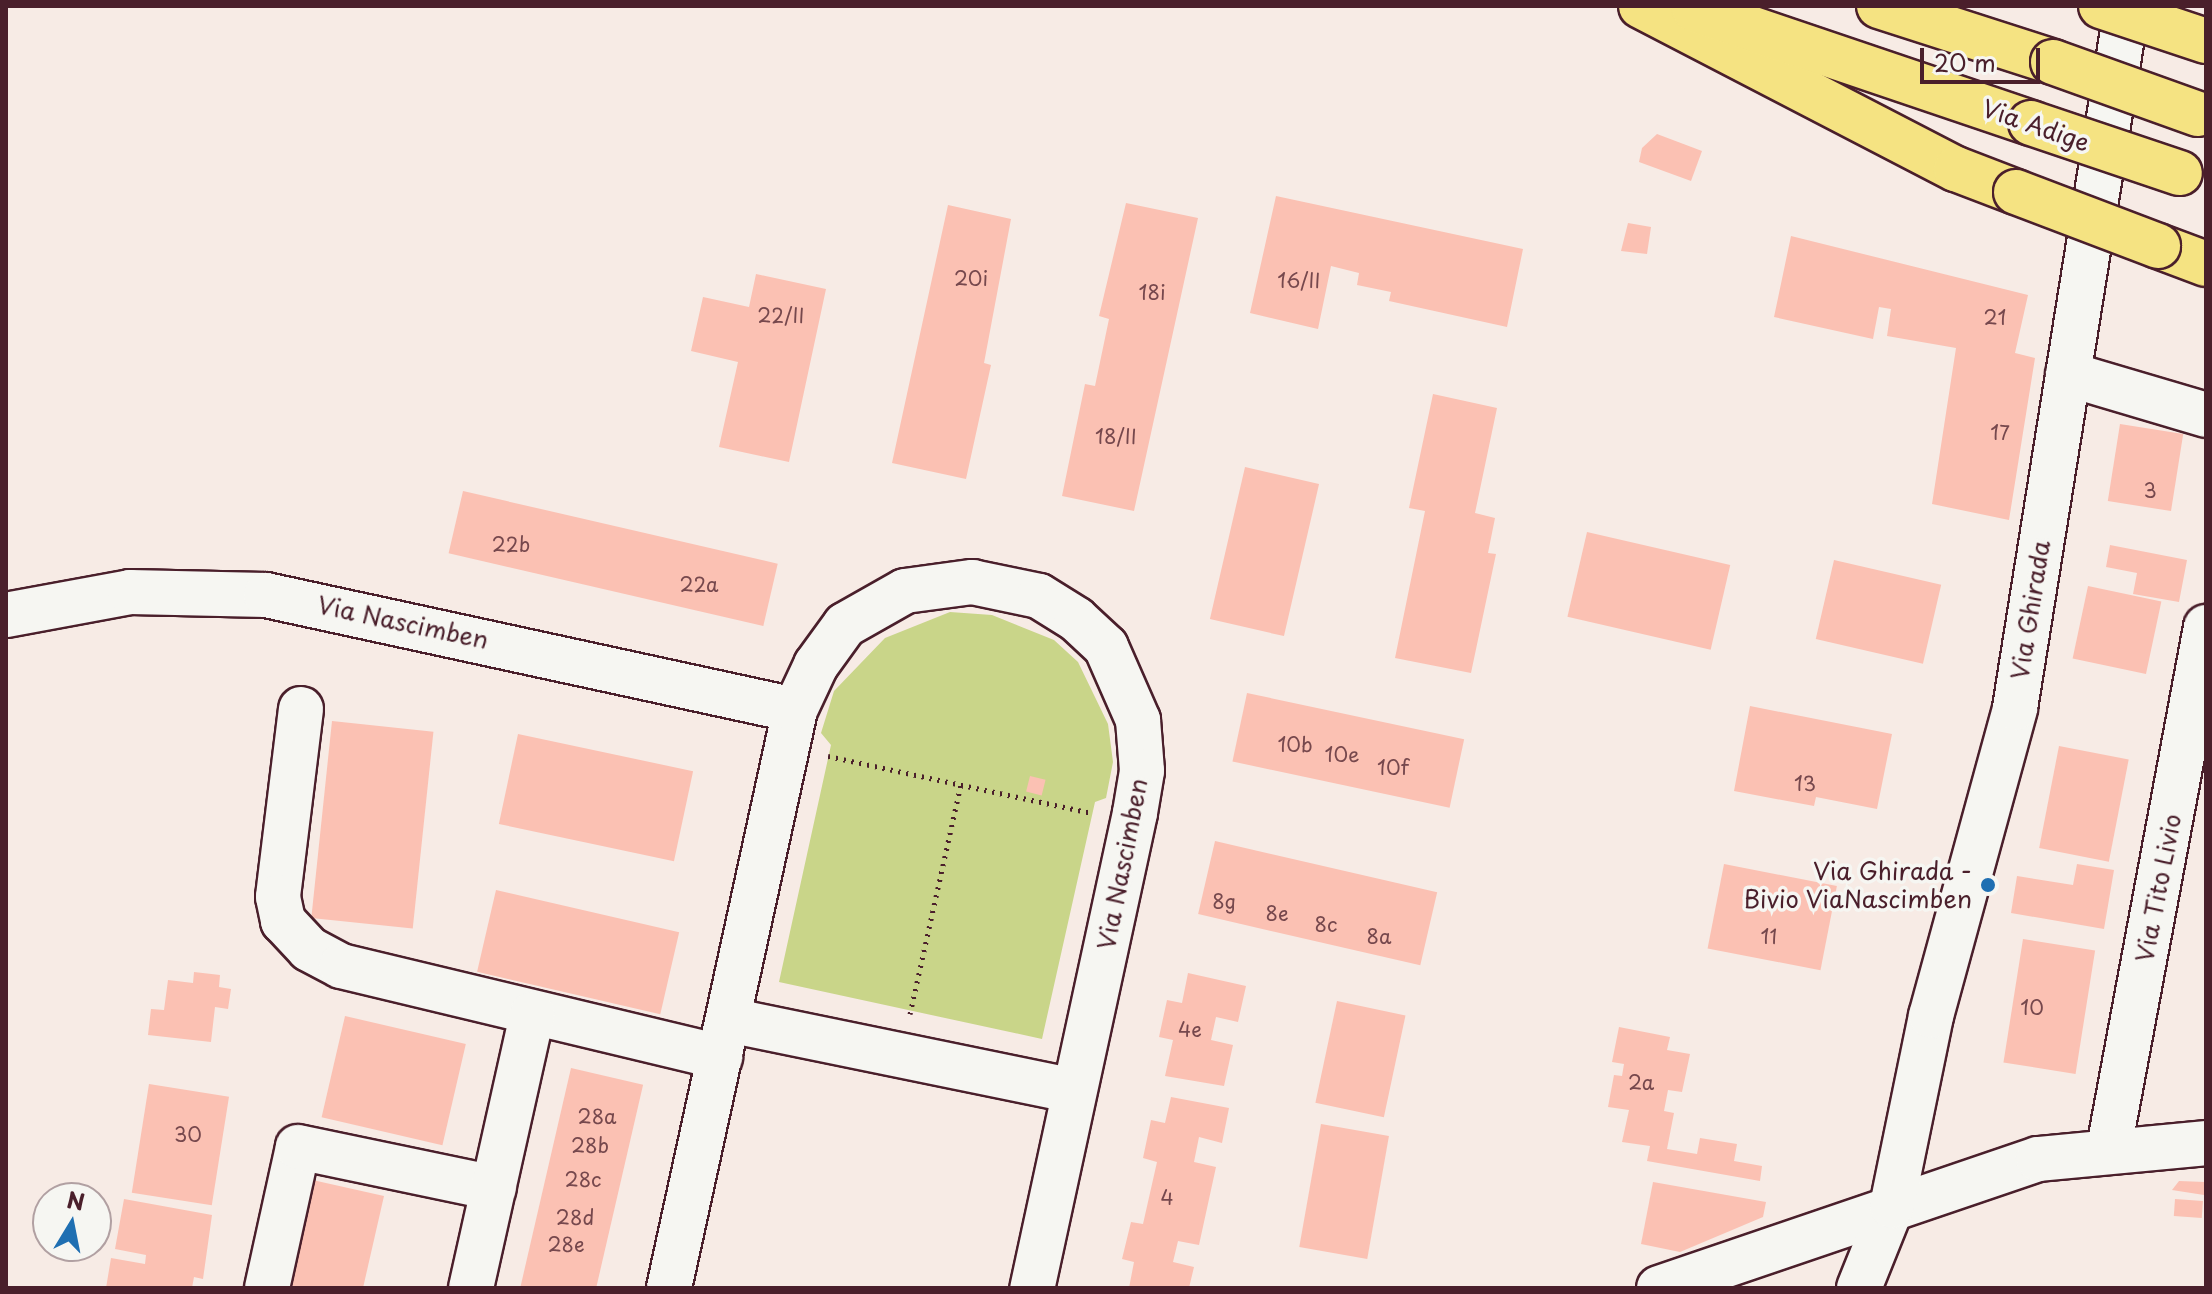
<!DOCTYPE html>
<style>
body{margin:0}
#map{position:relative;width:2212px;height:1294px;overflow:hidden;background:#f7ebe5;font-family:"Playpen Sans",sans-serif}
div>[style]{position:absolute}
.green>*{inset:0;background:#c9d589}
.building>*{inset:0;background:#fbc1b3;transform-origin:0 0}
.path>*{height:5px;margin-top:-2.5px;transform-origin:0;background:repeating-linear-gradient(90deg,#4a1f2b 0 2px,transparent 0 8px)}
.roads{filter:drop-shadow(2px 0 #4a1f2b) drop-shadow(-2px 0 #4a1f2b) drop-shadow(0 2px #4a1f2b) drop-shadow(0 -2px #4a1f2b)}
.minor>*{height:44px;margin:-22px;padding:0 22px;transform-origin:22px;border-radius:22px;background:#f6f6f2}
.highway>*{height:44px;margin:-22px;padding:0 22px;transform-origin:22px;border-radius:22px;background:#f5e382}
.bridges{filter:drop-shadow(2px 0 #4a1f2b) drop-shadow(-2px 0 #4a1f2b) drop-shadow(0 2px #4a1f2b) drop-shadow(0 -2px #4a1f2b)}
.highway-bridge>*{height:44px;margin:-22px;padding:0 22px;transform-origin:22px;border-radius:22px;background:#f5e382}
.dots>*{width:22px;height:22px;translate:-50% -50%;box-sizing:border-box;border:4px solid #f6f6f2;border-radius:50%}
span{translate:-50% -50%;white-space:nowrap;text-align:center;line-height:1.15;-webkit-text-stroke:7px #f6f6f2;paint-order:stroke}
.number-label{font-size:20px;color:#76484d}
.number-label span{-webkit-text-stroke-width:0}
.street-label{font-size:24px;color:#4a1f2b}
.poi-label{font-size:24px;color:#4a1f2b}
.right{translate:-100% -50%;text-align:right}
.frame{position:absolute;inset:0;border:8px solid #4a1f2b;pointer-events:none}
.north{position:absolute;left:32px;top:1182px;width:80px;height:80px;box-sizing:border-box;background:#f6f6f2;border:2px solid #b1a0a2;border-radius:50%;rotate:10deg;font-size:22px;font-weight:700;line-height:32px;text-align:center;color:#4a1f2b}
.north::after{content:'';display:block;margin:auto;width:28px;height:36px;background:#1f6fb2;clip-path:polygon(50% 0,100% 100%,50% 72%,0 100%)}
.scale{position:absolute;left:1920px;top:48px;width:120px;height:36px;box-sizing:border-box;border:4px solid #4a1f2b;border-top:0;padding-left:10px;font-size:24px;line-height:28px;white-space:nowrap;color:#4a1f2b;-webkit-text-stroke:6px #f6f6f2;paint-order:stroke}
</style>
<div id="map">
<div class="green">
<i style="clip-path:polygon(950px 612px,992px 615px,1054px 640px,1078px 662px,1108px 724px,1113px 762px,1106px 798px,1095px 802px,1042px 1039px,779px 982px,831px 745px,821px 733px,834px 691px,885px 638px)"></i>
</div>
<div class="building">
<i style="clip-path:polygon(1657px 134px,1702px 151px,1691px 181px,1639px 162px,1642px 148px)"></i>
<i style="clip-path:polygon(1276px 196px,1523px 249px,1507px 327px,1389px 301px,1391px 292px,1357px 285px,1359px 273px,1331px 266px,1318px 329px,1250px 313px)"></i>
<i style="clip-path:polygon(1126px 203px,1198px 218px,1134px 511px,1062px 496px,1085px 384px,1095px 386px,1109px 319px,1099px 316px)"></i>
<i style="clip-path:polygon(948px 205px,1011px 219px,984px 363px,991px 365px,966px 479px,892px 463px)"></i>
<i style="clip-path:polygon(1628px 223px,1651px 227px,1647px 254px,1621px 251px)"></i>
<i style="clip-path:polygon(1791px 236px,2028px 295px,2015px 353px,2035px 358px,2009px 520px,1932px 504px,1956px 348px,1887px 336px,1891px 309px,1879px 307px,1873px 339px,1774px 317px)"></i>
<i style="clip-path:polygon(756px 274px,826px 289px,789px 462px,719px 447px,738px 362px,691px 351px,703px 297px,749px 307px)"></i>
<i style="clip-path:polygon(1433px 394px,1497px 408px,1475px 513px,1495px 518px,1488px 553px,1496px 554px,1471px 673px,1395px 658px,1425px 511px,1409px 508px)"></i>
<i style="left:2120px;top:424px;width:64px;height:78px;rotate:9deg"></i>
<i style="left:1245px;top:467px;width:76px;height:156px;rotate:13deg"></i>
<i style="left:463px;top:491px;width:323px;height:64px;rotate:13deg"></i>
<i style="left:1587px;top:532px;width:147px;height:87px;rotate:13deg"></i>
<i style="clip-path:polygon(2110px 545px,2187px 560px,2179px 602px,2133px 594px,2137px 573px,2106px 567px)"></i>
<i style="left:1834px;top:560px;width:110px;height:81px;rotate:13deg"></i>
<i style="left:2088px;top:586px;width:75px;height:74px;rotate:12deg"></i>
<i style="left:1247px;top:693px;width:222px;height:70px;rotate:12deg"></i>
<i style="clip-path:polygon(1750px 706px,1892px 734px,1877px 809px,1816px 797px,1814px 806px,1734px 791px)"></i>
<i style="left:332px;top:721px;width:102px;height:198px;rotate:6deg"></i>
<i style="left:518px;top:734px;width:179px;height:92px;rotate:12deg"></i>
<i style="left:2059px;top:746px;width:71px;height:104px;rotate:11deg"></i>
<i style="left:1030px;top:776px;width:16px;height:16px;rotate:14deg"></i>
<i style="left:1215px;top:841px;width:228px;height:75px;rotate:13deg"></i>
<i style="left:1724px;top:864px;width:115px;height:86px;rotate:11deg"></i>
<i style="clip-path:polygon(2077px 864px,2114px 870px,2104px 929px,2011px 913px,2017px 876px,2073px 885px)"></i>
<i style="left:496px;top:890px;width:188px;height:84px;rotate:13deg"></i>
<i style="left:2023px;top:939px;width:73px;height:125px;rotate:9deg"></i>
<i style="clip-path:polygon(194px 972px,220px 975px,219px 987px,231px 989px,228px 1009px,215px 1007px,211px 1042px,148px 1035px,151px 1009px,164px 1010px,168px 980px,193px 983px)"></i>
<i style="clip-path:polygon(1188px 973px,1246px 986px,1238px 1022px,1216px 1017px,1211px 1040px,1233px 1045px,1224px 1086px,1165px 1076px,1173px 1040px,1159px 1037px,1167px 1000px,1182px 1003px)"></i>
<i style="left:1337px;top:1001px;width:70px;height:104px;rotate:12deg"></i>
<i style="left:345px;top:1016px;width:124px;height:104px;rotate:13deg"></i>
<i style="clip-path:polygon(1619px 1027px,1670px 1037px,1667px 1050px,1690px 1054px,1682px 1092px,1668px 1090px,1664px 1111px,1674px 1113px,1667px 1149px,1697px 1154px,1700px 1138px,1737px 1144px,1734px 1161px,1762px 1166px,1760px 1181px,1647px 1161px,1650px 1146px,1622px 1142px,1629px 1110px,1608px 1107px,1614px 1075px,1622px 1076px,1624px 1064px,1612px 1062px)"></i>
<i style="left:571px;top:1068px;width:74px;height:225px;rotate:13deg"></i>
<i style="left:149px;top:1084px;width:81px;height:110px;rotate:9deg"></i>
<i style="clip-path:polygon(1171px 1097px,1229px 1108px,1222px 1143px,1199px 1137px,1194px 1162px,1216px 1167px,1199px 1245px,1178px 1241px,1173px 1262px,1194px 1267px,1189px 1288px,1129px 1288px,1134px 1262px,1122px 1259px,1131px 1222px,1143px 1224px,1157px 1162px,1143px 1158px,1151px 1120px,1165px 1123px)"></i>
<i style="left:1321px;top:1124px;width:69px;height:125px;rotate:10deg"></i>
<i style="clip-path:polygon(308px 1179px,384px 1196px,363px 1288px,284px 1288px)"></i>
<i style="clip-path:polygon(2179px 1181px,2205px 1182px,2204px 1195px,2172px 1190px)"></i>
<i style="clip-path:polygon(1653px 1182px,1766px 1202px,1763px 1217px,1680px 1252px,1641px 1244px)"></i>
<i style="clip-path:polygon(124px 1199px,212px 1215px,203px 1279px,194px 1277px,192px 1288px,106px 1288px,111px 1258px,145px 1264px,146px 1255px,115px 1249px)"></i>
<i style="left:2175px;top:1199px;width:28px;height:17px;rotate:4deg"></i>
</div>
<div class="path">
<i style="left:828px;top:756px;width:270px;rotate:12.2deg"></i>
<i style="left:910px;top:1014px;width:236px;rotate:-77.5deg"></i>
</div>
<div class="roads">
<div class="minor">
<i style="left:2068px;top:374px;width:144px;rotate:16.5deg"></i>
<i style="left:6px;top:615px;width:126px;rotate:-10.5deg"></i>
<i style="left:130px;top:592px;width:136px;rotate:1.3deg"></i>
<i style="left:266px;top:595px;width:541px;rotate:12.26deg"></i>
<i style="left:301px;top:709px;width:189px;rotate:97deg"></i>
<i style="left:278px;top:897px;width:25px;rotate:78deg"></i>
<i style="left:283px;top:921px;width:38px;rotate:47deg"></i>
<i style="left:309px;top:949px;width:36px;rotate:28deg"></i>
<i style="left:341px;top:966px;width:390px;rotate:13.5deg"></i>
<i style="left:729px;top:1020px;width:352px;rotate:11.6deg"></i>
<i style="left:2109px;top:1148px;width:530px;rotate:-79.45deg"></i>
<i style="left:267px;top:1288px;width:144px;rotate:-77.6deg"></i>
<i style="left:298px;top:1147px;width:200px;rotate:11.8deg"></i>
<i style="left:471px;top:1288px;width:281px;rotate:-77.4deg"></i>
<i style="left:669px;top:1288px;width:592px;rotate:-77.7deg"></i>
<i style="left:795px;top:710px;width:50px;rotate:-65deg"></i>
<i style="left:816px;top:665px;width:49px;rotate:-54.1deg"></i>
<i style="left:845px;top:625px;width:69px;rotate:-29.5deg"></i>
<i style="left:905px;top:591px;width:68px;rotate:-7.7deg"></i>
<i style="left:972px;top:582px;width:68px;rotate:11.8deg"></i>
<i style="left:1039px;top:596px;width:44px;rotate:31.9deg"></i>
<i style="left:1076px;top:619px;width:41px;rotate:43deg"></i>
<i style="left:1106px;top:647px;width:80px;rotate:66.3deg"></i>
<i style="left:1138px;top:720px;width:51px;rotate:85.5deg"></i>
<i style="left:1142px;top:771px;width:43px;rotate:99.5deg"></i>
<i style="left:1135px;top:813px;width:486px;rotate:102.2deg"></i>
<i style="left:1659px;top:1288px;width:400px;rotate:-18.8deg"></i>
<i style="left:2038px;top:1159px;width:169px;rotate:-5.4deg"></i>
<i style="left:1859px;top:1288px;width:88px;rotate:-68.1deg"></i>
<i style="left:1892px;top:1206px;width:194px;rotate:-78.4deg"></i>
<i style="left:1931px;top:1016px;width:319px;rotate:-74.7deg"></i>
<i style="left:2015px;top:708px;width:711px;rotate:-80.94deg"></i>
</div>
<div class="highway">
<i style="left:1641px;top:6px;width:355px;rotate:27.4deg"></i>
<i style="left:1956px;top:169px;width:64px;rotate:21deg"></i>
<i style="left:1879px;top:6px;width:183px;rotate:17.8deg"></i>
<i style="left:1694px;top:9px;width:356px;rotate:18.7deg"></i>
<i style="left:2158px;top:246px;width:51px;rotate:20.6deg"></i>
</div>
</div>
<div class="bridges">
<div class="highway-bridge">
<i style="left:2101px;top:6px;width:111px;rotate:18.4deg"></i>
<i style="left:2053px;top:62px;width:154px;rotate:19.7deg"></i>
<i style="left:2031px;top:123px;width:157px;rotate:18.6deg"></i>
<i style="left:2016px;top:192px;width:152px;rotate:20.8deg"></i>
</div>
</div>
<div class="dots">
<i style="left:1988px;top:885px;background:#1f6fb2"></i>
</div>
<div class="number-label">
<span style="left:971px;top:278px">20i</span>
<span style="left:1299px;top:280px">16/II</span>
<span style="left:1152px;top:292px">18i</span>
<span style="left:781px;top:315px">22/II</span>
<span style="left:1995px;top:317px">21</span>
<span style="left:2000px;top:432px">17</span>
<span style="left:1116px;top:436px">18/II</span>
<span style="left:2150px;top:490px">3</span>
<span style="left:511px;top:544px">22b</span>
<span style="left:699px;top:584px">22a</span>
<span style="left:1295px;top:744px">10b</span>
<span style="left:1342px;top:754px">10e</span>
<span style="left:1393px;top:767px">10f</span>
<span style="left:1805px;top:783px">13</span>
<span style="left:1224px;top:901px">8g</span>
<span style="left:1277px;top:913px">8e</span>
<span style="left:1326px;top:924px">8c</span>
<span style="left:1379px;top:936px">8a</span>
<span style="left:1769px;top:936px">11</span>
<span style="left:2032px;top:1007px">10</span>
<span style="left:1190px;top:1029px">4e</span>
<span style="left:1641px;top:1082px">2a</span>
<span style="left:597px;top:1116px">28a</span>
<span style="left:188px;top:1134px">30</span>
<span style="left:590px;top:1145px">28b</span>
<span style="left:583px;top:1179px">28c</span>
<span style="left:1167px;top:1197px">4</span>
<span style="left:575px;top:1217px">28d</span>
<span style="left:566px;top:1244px">28e</span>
</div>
<div class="street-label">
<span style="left:2036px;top:125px;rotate:19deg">Via Adige</span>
<span style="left:2030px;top:610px;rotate:-81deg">Via Ghirada</span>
<span style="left:403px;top:622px;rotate:12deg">Via Nascimben</span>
<span style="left:1122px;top:864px;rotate:-79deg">Via Nascimben</span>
<span style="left:2158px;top:888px;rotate:-79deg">Via Tito Livio</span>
</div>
<div class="poi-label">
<span class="right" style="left:1972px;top:885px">Via Ghirada -<br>Bivio ViaNascimben</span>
</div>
<div class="frame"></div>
<div class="north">N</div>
<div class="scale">20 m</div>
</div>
